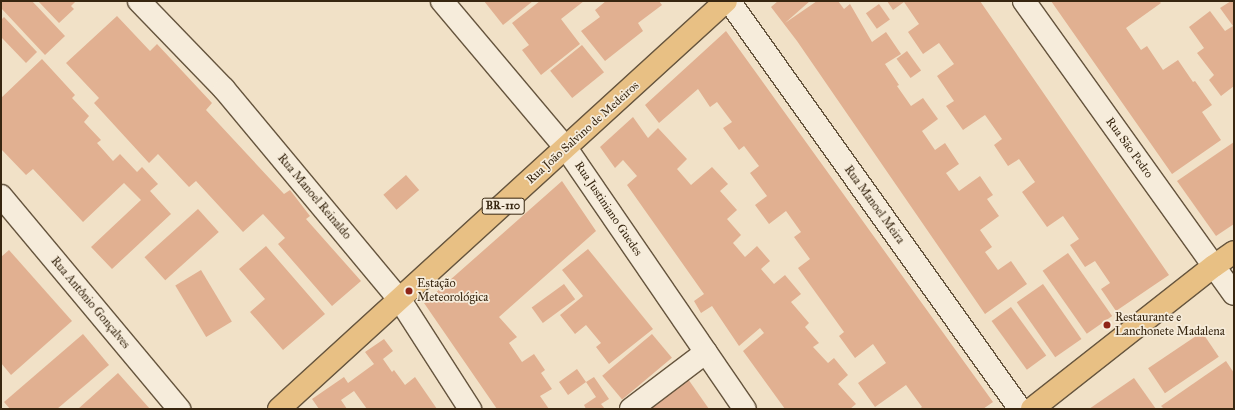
<!DOCTYPE html>
<meta charset="utf-8">
<style>
body{margin:0}
#map{position:relative;width:1235px;height:410px;overflow:hidden;background:#f1e1c7;font-family:"IM FELL Great Primer",serif}
div>[style]{position:absolute}
.building>*{inset:0;background:#e1b091;transform-origin:0 0}
.roads{filter:drop-shadow(1px 0 #66553e) drop-shadow(-1px 0 #66553e) drop-shadow(0 1px #66553e) drop-shadow(0 -1px #66553e)}
.minor>*{height:22px;margin:-11px;padding:0 11px;transform-origin:11px;border-radius:11px;background:#f6ecdb}
.major>*{height:22px;margin:-11px;padding:0 11px;transform-origin:11px;border-radius:11px;background:#e8c084}
.dots>*{width:11px;height:11px;translate:-50% -50%;box-sizing:border-box;border:2px solid #f6ecdb;border-radius:50%}
span{translate:-50% -50%;white-space:nowrap;text-align:center;line-height:1.15;-webkit-text-stroke:3.5px #f6ecdb;paint-order:stroke}
.shield-label span{padding:1px 3px;background:#f6ecdb;border:1px solid;border-radius:3px;-webkit-text-stroke-width:0}
.shield-label{font-size:11px;color:#372610;font-weight:700}
.street-label{font-size:12px;color:#372610}
.poi-label{font-size:12px;color:#372610}
.left{translate:0 -50%;text-align:left}
.frame{position:absolute;inset:0;border:2px solid #372610;pointer-events:none}
</style>
<div id="map">
<div class="building">
<i style="clip-path:polygon(1px 1px,32px 1px,65px 36px,45px 55px,1px 8px)"></i>
<i style="clip-path:polygon(38px 1px,76px 1px,71px 6px,74px 9px,59px 23px)"></i>
<i style="clip-path:polygon(484px 1px,533px 1px,503px 25px)"></i>
<i style="clip-path:polygon(540px 1px,584px 1px,561px 19px,580px 44px,541px 75px,522px 50px,529px 45px,512px 23px)"></i>
<i style="clip-path:polygon(606px 1px,659px 1px,662px 5px,638px 23px,643px 31px,605px 61px,581px 31px,600px 17px,595px 10px)"></i>
<i style="clip-path:polygon(778px 1px,810px 1px,785px 23px,817px 1px,838px 1px,844px 9px,850px 4px,872px 42px,886px 32px,901px 54px,885px 64px,899px 85px,897px 86px,911px 106px,923px 98px,938px 119px,922px 131px,935px 150px,945px 143px,959px 164px,946px 173px,959px 191px,980px 176px,993px 195px,987px 199px,999px 216px,980px 230px,992px 247px,985px 252px,998px 270px,1011px 261px,1027px 284px,985px 314px,797px 41px,771px 7px)"></i>
<i style="clip-path:polygon(887px 1px,980px 1px,1169px 275px,1116px 311px,1101px 289px,1110px 283px,1095px 261px,1085px 267px,1070px 245px,1079px 239px,1063px 216px,1047px 227px,1022px 192px,1035px 182px,1019px 159px,1008px 166px,994px 145px,1002px 139px,985px 115px,963px 130px,946px 106px,954px 101px,937px 76px,954px 64px,939px 43px,923px 54px,908px 32px,919px 24px,904px 2px,893px 10px)"></i>
<i style="clip-path:polygon(1051px 1px,1159px 1px,1161px 3px,1126px 28px,1141px 50px,1147px 46px,1163px 70px,1178px 60px,1193px 82px,1195px 81px,1212px 105px,1202px 112px,1221px 140px,1172px 174px)"></i>
<i style="clip-path:polygon(1231px 1px,1234px 1px,1234px 86px,1221px 96px,1209px 80px,1214px 75px,1197px 53px,1204px 48px,1189px 27px,1210px 11px,1225px 31px,1233px 26px,1220px 8px)"></i>
<i style="left:879px;top:4px;width:19px;height:16px;rotate:55deg"></i>
<i style="clip-path:polygon(117px 16px,150px 51px,157px 44px,212px 103px,206px 110px,284px 194px,290px 190px,310px 216px,306px 219px,361px 281px,332px 306px,278px 244px,285px 238px,263px 214px,243px 232px,196px 181px,189px 187px,158px 154px,149px 163px,94px 103px,99px 98px,66px 63px)"></i>
<i style="clip-path:polygon(4px 17px,37px 52px,26px 63px,1px 37px,1px 20px)"></i>
<i style="clip-path:polygon(726px 31px,993px 402px,983px 409px,919px 409px,922px 407px,906px 385px,875px 407px,858px 383px,886px 363px,873px 344px,855px 358px,839px 336px,844px 332px,798px 268px,810px 259px,794px 237px,801px 232px,786px 211px,769px 224px,755px 205px,767px 196px,750px 173px,759px 166px,744px 146px,739px 150px,723px 128px,732px 122px,717px 102px,710px 107px,698px 89px,659px 123px,645px 105px)"></i>
<i style="left:582px;top:45px;width:35px;height:41px;rotate:51deg"></i>
<i style="left:907px;top:51px;width:24px;height:13px;rotate:54deg"></i>
<i style="clip-path:polygon(42px 59px,75px 95px,72px 98px,89px 116px,84px 122px,101px 140px,97px 143px,113px 161px,120px 154px,137px 172px,142px 167px,158px 184px,150px 191px,171px 214px,112px 269px,91px 247px,141px 200px,124px 183px,83px 222px,33px 169px,26px 175px,1px 149px,1px 98px)"></i>
<i style="clip-path:polygon(633px 117px,648px 138px,658px 128px,687px 159px,677px 169px,691px 185px,712px 167px,728px 184px,720px 191px,737px 210px,727px 219px,741px 235px,733px 243px,745px 257px,757px 246px,770px 261px,761px 269px,774px 284px,785px 275px,801px 294px,791px 302px,809px 323px,805px 327px,819px 343px,813px 347px,828px 363px,834px 358px,848px 375px,838px 384px,856px 404px,850px 409px,785px 409px,743px 351px,764px 333px,760px 328px,739px 346px,712px 306px,701px 313px,694px 301px,704px 294px,627px 185px,637px 176px,623px 160px,615px 168px,600px 147px)"></i>
<i style="clip-path:polygon(1234px 142px,1234px 224px,1216px 236px,1177px 181px)"></i>
<i style="left:406px;top:175px;width:20px;height:30px;rotate:49deg"></i>
<i style="clip-path:polygon(562px 181px,596px 231px,499px 317px,517px 337px,509px 343px,522px 362px,534px 354px,545px 370px,541px 373px,552px 389px,540px 396px,549px 409px,497px 409px,424px 303px)"></i>
<i style="left:198px;top:209px;width:31px;height:72px;rotate:48deg"></i>
<i style="clip-path:polygon(266px 246px,325px 314px,283px 350px,250px 312px,265px 299px,239px 269px)"></i>
<i style="clip-path:polygon(588px 249px,653px 329px,609px 364px,596px 347px,601px 343px,586px 325px,575px 334px,560px 315px,583px 296px,562px 270px)"></i>
<i style="clip-path:polygon(9px 250px,72px 321px,11px 375px,1px 363px,1px 257px)"></i>
<i style="left:1068px;top:253px;width:77px;height:31px;rotate:55deg"></i>
<i style="left:201px;top:270px;width:60px;height:30px;rotate:59deg"></i>
<i style="left:564px;top:284px;width:19px;height:40px;rotate:54deg"></i>
<i style="left:1043px;top:284px;width:67px;height:32px;rotate:55deg"></i>
<i style="left:1011px;top:307px;width:60px;height:24px;rotate:54deg"></i>
<i style="left:1202px;top:332px;width:30px;height:65px;rotate:56deg"></i>
<i style="clip-path:polygon(83px 334px,109px 365px,57px 409px,10px 409px,4px 402px)"></i>
<i style="left:652px;top:334px;width:31px;height:65px;rotate:50deg"></i>
<i style="clip-path:polygon(384px 339px,393px 351px,383px 359px,392px 372px,394px 370px,405px 385px,415px 377px,437px 409px,367px 409px,354px 391px,341px 400px,347px 409px,319px 409px,312px 399px,344px 377px,348px 383px,374px 364px,365px 352px)"></i>
<i style="clip-path:polygon(1226px 361px,1234px 373px,1234px 409px,1164px 409px,1161px 406px)"></i>
<i style="clip-path:polygon(577px 369px,586px 382px,594px 377px,609px 399px,601px 404px,605px 409px,586px 409px,584px 405px,596px 397px,586px 382px,568px 395px,559px 382px)"></i>
<i style="clip-path:polygon(118px 373px,150px 409px,78px 409px)"></i>
<i style="clip-path:polygon(1134px 378px,1156px 409px,1089px 409px)"></i>
<i style="clip-path:polygon(688px 379px,709px 409px,645px 409px)"></i>
</div>
<div class="roads">
<div class="minor">
<i style="left:139px;top:1px;width:122px;rotate:46deg"></i>
<i style="left:224px;top:89px;width:275px;rotate:50.2deg"></i>
<i style="left:400px;top:300px;width:130px;rotate:57.3deg"></i>
<i style="left:442px;top:1px;width:192px;rotate:49.9deg"></i>
<i style="left:566px;top:148px;width:316px;rotate:55.6deg"></i>
<i style="left:729px;top:1px;width:501px;rotate:54.5deg"></i>
<i style="left:1024px;top:1px;width:360px;rotate:54.4deg"></i>
<i style="left:1px;top:196px;width:278px;rotate:50.1deg"></i>
<i style="left:631px;top:409px;width:94px;rotate:-37.2deg"></i>
</div>
<div class="major">
<i style="left:279px;top:409px;width:605px;rotate:-42.39deg"></i>
<i style="left:1032px;top:409px;width:231px;rotate:-38.2deg"></i>
<i style="left:1214px;top:266px;width:24px;rotate:-35deg"></i>
</div>
</div>
<div class="dots">
<i style="left:409px;top:291px;background:#8f2418"></i>
<i style="left:1107px;top:325px;background:#8f2418"></i>
</div>
<div class="shield-label">
<span style="left:503px;top:206px">BR-110</span>
</div>
<div class="street-label">
<span style="left:583px;top:133px;rotate:-42deg">Rua João Salvino de Medeiros</span>
<span style="left:1129px;top:148px;rotate:54deg">Rua São Pedro</span>
<span style="left:314px;top:197px;rotate:50deg">Rua Manoel Reinaldo</span>
<span style="left:874px;top:205px;rotate:54deg">Rua Manoel Meira</span>
<span style="left:608px;top:209px;rotate:56deg">Rua Justiniano Guedes</span>
<span style="left:90px;top:303px;rotate:50deg">Rua Antônio Gonçalves</span>
</div>
<div class="poi-label">
<span class="left" style="left:417px;top:291px">Estação<br>Meteorológica</span>
<span class="left" style="left:1115px;top:325px">Restaurante e<br>Lanchonete Madalena</span>
</div>
<div class="frame"></div>
</div>
